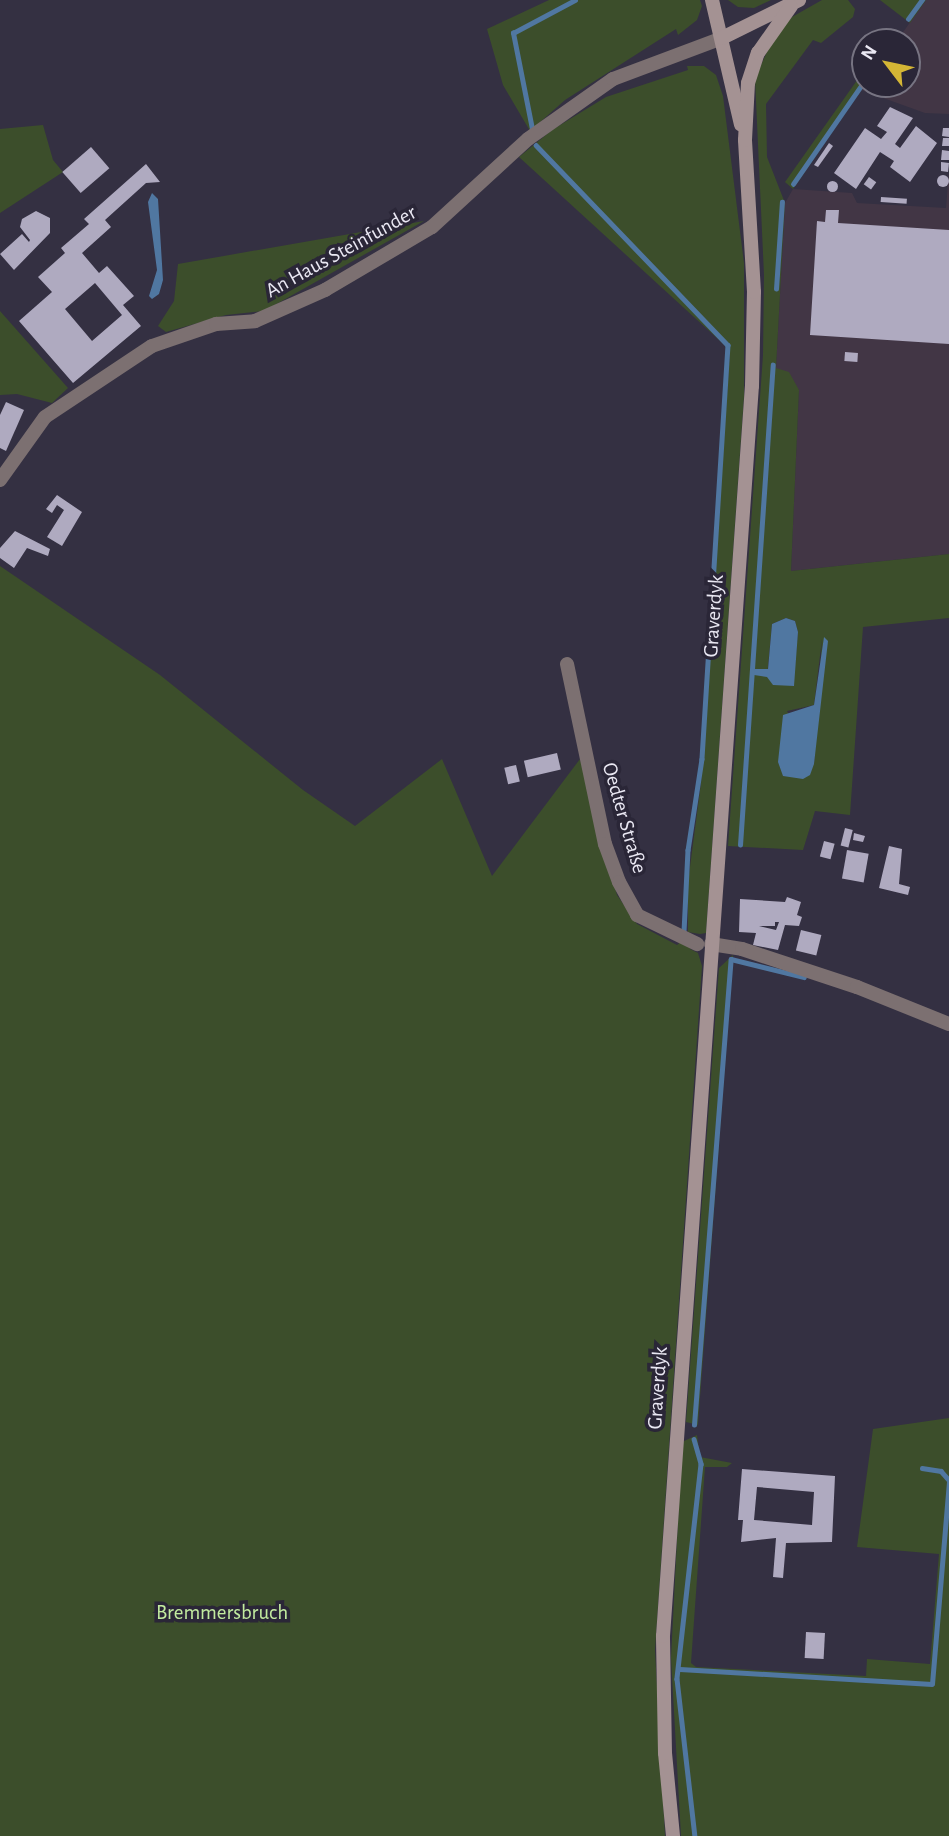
<!DOCTYPE html>
<meta charset="utf-8">
<style>
body{margin:0}
#map{position:relative;width:949px;height:1836px;overflow:hidden;background:#343042;font-family:"Alegreya Sans",sans-serif}
div>[style]{position:absolute}
.commercial>*{inset:0;background:#423645}
.green>*{inset:0;background:#3c4e2b}
.water>*{inset:0;background:#5077a1}
.stream>*{height:4.5px;margin:-2.25px;padding:0 2.25px;transform-origin:2.25px;border-radius:2.25px;background:#5077a1}
.building>*{inset:0;background:#afaac0;transform-origin:0 0}
.round{border-radius:50%}
.street>*{height:14px;margin:-7px;padding:0 7px;transform-origin:7px;border-radius:7px;background:#7c7071}
.secondary>*{height:14px;margin:-7px;padding:0 7px;transform-origin:7px;border-radius:7px;background:#a49293}
span{translate:-50% -50%;white-space:nowrap;text-align:center;line-height:1.15;-webkit-text-stroke:7px #2a2637;paint-order:stroke}
.street-label{font-size:21px;color:#eae8f3}
.park-label{font-size:21px;color:#c2eb9f}
.north{position:absolute;left:851px;top:28px;width:70px;height:70px;box-sizing:border-box;background:#2a2637;border:2px solid #777482;border-radius:50%;rotate:302deg;font-size:19px;font-weight:700;line-height:28px;text-align:center;color:#eae8f3}
.north::after{content:'';display:block;margin:auto;width:24px;height:32px;background:#d4b635;clip-path:polygon(50% 0,100% 100%,50% 72%,0 100%)}
</style>
<div id="map">
<div class="commercial">
<i style="clip-path:polygon(926px 0,949px 0,949px 114px,925px 113px,861px 90px,865px 84px,907px 84px,907px 42px,896px 42px)"></i>
<i style="clip-path:polygon(949px 171px,949px 554px,791px 571px,799px 390px,776px 368px,785px 203px,793px 189px,852px 193px,857px 203px,946px 208px)"></i>
</div>
<div class="green">
<i style="clip-path:polygon(549px 0,700px 0,702px 6px,697px 20px,678px 35px,676px 29px,565px 100px,530px 131px,503px 85px,487px 29px)"></i>
<i style="clip-path:polygon(728px 0,771px 0,754px 8px,738px 7px)"></i>
<i style="clip-path:polygon(evenodd,822px 0,848px 0,855px 9px,853px 17px,821px 43px,813px 40px,766px 104px,767px 157px,785px 203px,776px 368px,789px 372px,799px 390px,791px 571px,949px 554px,949px 618px,863px 627px,850px 815px,815px 811px,803px 850px,728px 846px,763px 355px,764px 275px,755px 79px,772px 40px,792px 17px,822px 0,786px 618px,795px 621px,798px 632px,793px 686px,767px 677px,772px 624px,786px 618px,822px 0,822px 639px,814px 764px,787px 711px,814px 705px,822px 639px)"></i>
<i style="clip-path:polygon(880px 0,926px 0,910px 23px)"></i>
<i style="clip-path:polygon(687px 66px,704px 66px,716px 75px,723px 96px,744px 263px,744px 396px,706px 933px,700px 934px,688px 932px,688px 882px,701px 783px,730px 350px,519px 157px,552px 130px,606px 97px,688px 70px)"></i>
<i style="clip-path:polygon(865px 69px,865px 84px,793px 189px,785px 182px)"></i>
<i style="clip-path:polygon(43px 125px,53px 160px,63px 172px,0 213px,0 129px)"></i>
<i style="clip-path:polygon(424px 221px,264px 311px,226px 315px,166px 332px,158px 326px,174px 301px,178px 264px)"></i>
<i style="clip-path:polygon(0 311px,68px 388px,52px 403px,17px 394px,0 395px)"></i>
<i style="clip-path:polygon(0 566px,160px 675px,303px 790px,355px 826px,442px 759px,492px 876px,580px 759px,617px 895px,637px 924px,677px 945px,688px 936px,690px 949px,698px 953px,702px 966px,655px 1650px,665px 1836px,0 1836px)"></i>
<i style="clip-path:polygon(733px 955px,698px 1424px,698px 1425px,686px 1422px,719px 968px)"></i>
<i style="clip-path:polygon(949px 1418px,949px 1836px,681px 1836px,671px 1658px,682px 1442px,697px 1435px,700px 1457px,732px 1463px,727px 1467px,705px 1467px,691px 1663px,696px 1667px,866px 1676px,867px 1659px,930px 1664px,939px 1554px,857px 1547px,873px 1429px)"></i>
</div>
<div class="water">
<i style="clip-path:polygon(152px 193px,158px 199px,163px 280px,159px 294px,152px 299px,149px 296px,157px 270px,148px 202px)"></i>
<i style="clip-path:polygon(786px 618px,795px 621px,798px 632px,794px 686px,773px 685px,767px 677px,754px 675px,754px 669px,768px 669px,772px 624px)"></i>
<i style="clip-path:polygon(824px 637px,828px 641px,814px 764px,810px 775px,803px 779px,783px 776px,778px 762px,783px 715px,814px 705px)"></i>
</div>
<div class="stream">
<i style="left:908px;top:19px;width:24px;rotate:-54deg"></i>
<i style="left:532px;top:129px;width:98px;rotate:-101.2deg"></i>
<i style="left:513px;top:33px;width:70px;rotate:-28deg"></i>
<i style="left:536px;top:145px;width:277px;rotate:46.2deg"></i>
<i style="left:728px;top:345px;width:415px;rotate:93.6deg"></i>
<i style="left:702px;top:759px;width:92px;rotate:98.7deg"></i>
<i style="left:688px;top:850px;width:81px;rotate:92.8deg"></i>
<i style="left:793px;top:184px;width:126px;rotate:-55.3deg"></i>
<i style="left:776px;top:289px;width:87px;rotate:-86.1deg"></i>
<i style="left:740px;top:845px;width:481px;rotate:-86.1deg"></i>
<i style="left:694px;top:1425px;width:467px;rotate:-85.5deg"></i>
<i style="left:731px;top:959px;width:75px;rotate:13.9deg"></i>
<i style="left:694px;top:1439px;width:26px;rotate:74deg"></i>
<i style="left:701px;top:1464px;width:216px;rotate:96.4deg"></i>
<i style="left:677px;top:1679px;width:158px;rotate:83.5deg"></i>
<i style="left:922px;top:1468px;width:19px;rotate:9deg"></i>
<i style="left:941px;top:1471px;width:12px;rotate:48deg"></i>
<i style="left:680px;top:1669px;width:252px;rotate:3.4deg"></i>
<i style="left:932px;top:1684px;width:203px;rotate:-85.2deg"></i>
</div>
<div class="building">
<i style="clip-path:polygon(890px 107px,913px 118px,895px 144px,900px 148px,916px 126px,937px 143px,910px 182px,890px 167px,894px 161px,880px 152px,856px 189px,834px 173px,865px 128px,881px 139px,887px 132px,877px 126px)"></i>
<i style="clip-path:polygon(943px 128px,949px 128px,949px 137px,942px 136px)"></i>
<i style="clip-path:polygon(943px 138px,949px 138px,949px 146px,942px 146px)"></i>
<i style="clip-path:polygon(829px 143px,833px 146px,818px 167px,814px 165px)"></i>
<i style="left:91px;top:147px;width:28px;height:38px;rotate:49deg"></i>
<i style="clip-path:polygon(942px 150px,949px 151px,949px 160px,941px 160px)"></i>
<i style="clip-path:polygon(941px 162px,949px 163px,948px 172px,941px 171px)"></i>
<i style="clip-path:polygon(evenodd,146px 164px,160px 182px,146px 183px,105px 220px,111px 227px,82px 253px,99px 273px,107px 266px,134px 296px,123px 305px,141px 326px,73px 383px,19px 321px,52px 292px,38px 277px,65px 253px,61px 248px,89px 224px,84px 219px,146px 164px,95px 283px,122px 315px,92px 341px,65px 309px,95px 283px)"></i>
<i class="round" style="left:937px;top:175px;width:12px;height:12px"></i>
<i style="left:869px;top:177px;width:9px;height:9px;rotate:36deg"></i>
<i class="round" style="left:826.5px;top:180.5px;width:11px;height:11px"></i>
<i style="left:881px;top:197px;width:26px;height:5px;rotate:4deg"></i>
<i style="clip-path:polygon(826px 210px,839px 210px,838px 223px,949px 230px,949px 344px,810px 335px,817px 221px,825px 222px)"></i>
<i style="clip-path:polygon(36px 211px,50px 218px,50px 233px,14px 270px,0 254px,22px 234px,29px 242px,30px 240px,20px 227px,22px 219px)"></i>
<i style="left:845px;top:352px;width:13px;height:9px;rotate:4deg"></i>
<i style="clip-path:polygon(6px 402px,24px 410px,6px 451px,0 448px,0 415px)"></i>
<i style="clip-path:polygon(57px 495px,82px 512px,62px 546px,47px 537px,64px 510px,57px 505px,52px 513px,46px 509px)"></i>
<i style="clip-path:polygon(15px 531px,50px 549px,48px 556px,27px 548px,14px 568px,0 558px,0 548px)"></i>
<i style="left:557px;top:753px;width:17px;height:34px;rotate:77deg"></i>
<i style="left:516px;top:765px;width:17px;height:12px;rotate:77deg"></i>
<i style="left:845px;top:828px;width:8px;height:18px;rotate:14deg"></i>
<i style="clip-path:polygon(854px 833px,865px 836px,863px 842px,853px 840px)"></i>
<i style="left:824px;top:841px;width:11px;height:16px;rotate:15deg"></i>
<i style="clip-path:polygon(889px 846px,902px 849px,899px 884px,910px 887px,908px 895px,879px 888px)"></i>
<i style="left:847px;top:850px;width:22px;height:29px;rotate:10deg"></i>
<i style="clip-path:polygon(evenodd,787px 897px,801px 902px,797px 915px,802px 917px,799px 926px,785px 925px,778px 950px,753px 945px,756px 933px,739px 932px,740px 899px,785px 902px,787px 897px,775px 922px,779px 922px,776px 930px,759px 926px,775px 926px,775px 922px)"></i>
<i style="left:801px;top:930px;width:21px;height:21px;rotate:14deg"></i>
<i style="clip-path:polygon(evenodd,742px 1469px,835px 1476px,832px 1542px,786px 1543px,783px 1578px,773px 1577px,776px 1538px,741px 1542px,743px 1520px,738px 1520px,742px 1469px,757px 1487px,814px 1492px,812px 1525px,754px 1520px,757px 1487px)"></i>
<i style="left:806px;top:1632px;width:19px;height:26px;rotate:3deg"></i>
</div>
<div class="street">
<i style="left:0;top:480px;width:77px;rotate:-54.5deg"></i>
<i style="left:45px;top:417px;width:128px;rotate:-33.6deg"></i>
<i style="left:152px;top:346px;width:68px;rotate:-19deg"></i>
<i style="left:216px;top:324px;width:39px;rotate:-4deg"></i>
<i style="left:255px;top:321px;width:77px;rotate:-23.9deg"></i>
<i style="left:325px;top:290px;width:124px;rotate:-30.5deg"></i>
<i style="left:432px;top:227px;width:130px;rotate:-42.5deg"></i>
<i style="left:528px;top:139px;width:104px;rotate:-35.2deg"></i>
<i style="left:613px;top:79px;width:116px;rotate:-20.6deg"></i>
<i style="left:567px;top:664px;width:184px;rotate:78.1deg"></i>
<i style="left:605px;top:844px;width:40px;rotate:69.8deg"></i>
<i style="left:619px;top:882px;width:38px;rotate:61deg"></i>
<i style="left:637px;top:915px;width:67px;rotate:25.8deg"></i>
<i style="left:711px;top:944px;width:31px;rotate:9deg"></i>
<i style="left:742px;top:949px;width:121px;rotate:18.3deg"></i>
<i style="left:857px;top:987px;width:99px;rotate:21.9deg"></i>
</div>
<div class="secondary">
<i style="left:712px;top:0;width:128px;rotate:76.9deg"></i>
<i style="left:722px;top:38px;width:86px;rotate:-26.3deg"></i>
<i style="left:673px;top:1836px;width:83px;rotate:-95.5deg"></i>
<i style="left:665px;top:1753px;width:117px;rotate:-91deg"></i>
<i style="left:663px;top:1636px;width:1253px;rotate:-85.93deg"></i>
<i style="left:752px;top:386px;width:94px;rotate:-88.8deg"></i>
<i style="left:754px;top:292px;width:152px;rotate:-93.4deg"></i>
<i style="left:745px;top:140px;width:57px;rotate:-87deg"></i>
<i style="left:748px;top:83px;width:32px;rotate:-72deg"></i>
<i style="left:758px;top:53px;width:57px;rotate:-54.9deg"></i>
</div>
<div class="street-label">
<span style="left:341px;top:252px;rotate:-29deg">An Haus Steinfunder</span>
<span style="left:714px;top:616px;rotate:-86deg">Graverdyk</span>
<span style="left:624px;top:818px;rotate:74deg">Oedter Straße</span>
<span style="left:658px;top:1388px;rotate:-86deg">Graverdyk</span>
</div>
<div class="park-label">
<span style="left:222px;top:1613px">Bremmersbruch</span>
</div>
<div class="north">N</div>
</div>
